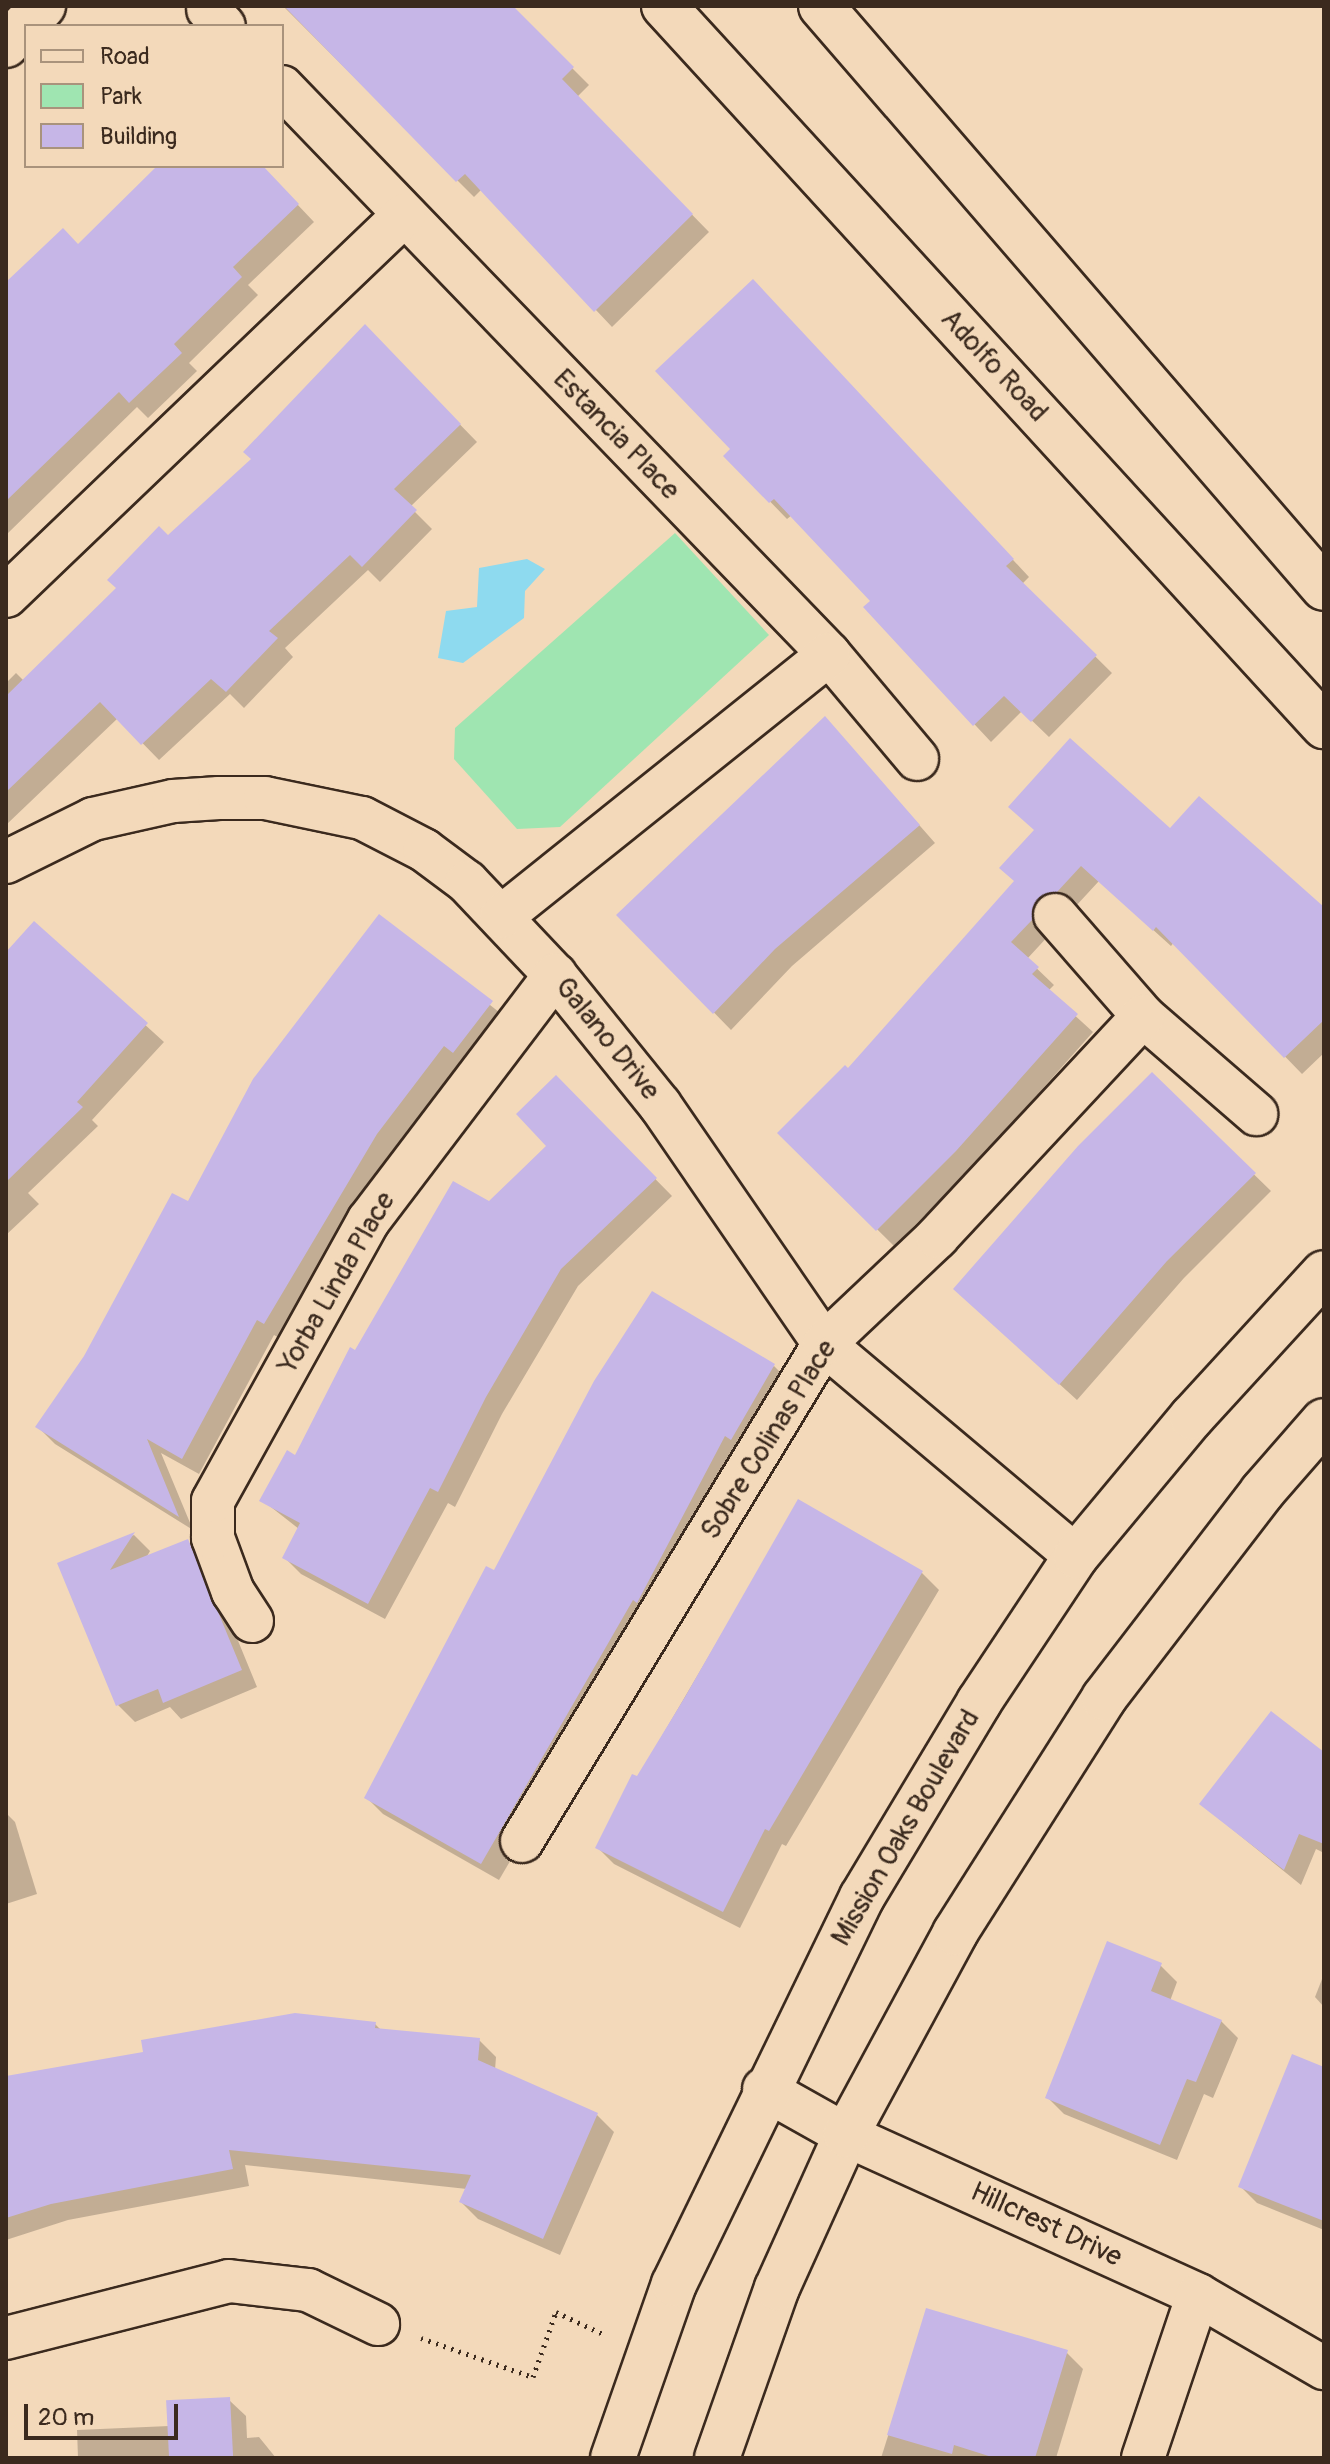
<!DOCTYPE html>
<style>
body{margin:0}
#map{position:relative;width:1330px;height:2464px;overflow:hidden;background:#f3d9ba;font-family:Pangolin,sans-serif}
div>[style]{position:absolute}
.green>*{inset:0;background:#9fe5b1}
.water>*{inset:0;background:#8edaef}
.shadow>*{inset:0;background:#0003}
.building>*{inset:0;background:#c6b6e7;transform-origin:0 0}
.path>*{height:5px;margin-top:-2.5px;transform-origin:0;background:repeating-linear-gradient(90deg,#3b2a1e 0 2px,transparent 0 8px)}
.roads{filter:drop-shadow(2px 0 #3b2a1e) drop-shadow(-2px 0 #3b2a1e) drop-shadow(0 2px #3b2a1e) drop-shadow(0 -2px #3b2a1e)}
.street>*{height:42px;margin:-21px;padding:0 21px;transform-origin:21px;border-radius:21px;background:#f3d9ba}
.secondary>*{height:44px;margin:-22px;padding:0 22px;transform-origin:22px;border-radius:22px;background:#f3d9ba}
span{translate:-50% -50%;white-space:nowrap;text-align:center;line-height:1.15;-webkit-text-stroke:7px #f3d9ba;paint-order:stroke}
.street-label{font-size:28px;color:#3b2a1e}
.frame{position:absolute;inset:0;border:8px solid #3b2a1e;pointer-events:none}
.legend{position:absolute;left:24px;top:24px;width:260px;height:144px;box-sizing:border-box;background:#f3d9ba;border:2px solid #a9937c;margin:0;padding:10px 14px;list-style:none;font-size:24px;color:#3b2a1e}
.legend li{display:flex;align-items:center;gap:16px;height:40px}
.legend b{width:40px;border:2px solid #a9937c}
.scale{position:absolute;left:24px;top:2404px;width:154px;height:36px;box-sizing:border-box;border:4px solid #3b2a1e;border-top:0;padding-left:10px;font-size:24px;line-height:28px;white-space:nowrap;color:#3b2a1e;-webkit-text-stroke:6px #f3d9ba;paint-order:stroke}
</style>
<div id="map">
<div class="green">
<i style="clip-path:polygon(675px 533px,769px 635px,560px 827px,517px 829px,454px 759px,455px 728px)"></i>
</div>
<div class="water">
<i style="clip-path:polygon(527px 559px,545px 569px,525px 591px,524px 618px,463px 663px,438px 658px,446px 611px,477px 607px,479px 568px)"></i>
</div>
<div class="shadow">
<i style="clip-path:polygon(283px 6px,510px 6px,589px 85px,577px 97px,709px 232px,612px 327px,482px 189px,474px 197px)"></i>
<i style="clip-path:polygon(159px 166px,261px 166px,314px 222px,248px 285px,258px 295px,189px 363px,197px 371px,148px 418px,137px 407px,6px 535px,6px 285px,78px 246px)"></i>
<i style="clip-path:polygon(769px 299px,1029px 577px,1022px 584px,1112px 673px,1049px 737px,1022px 711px,991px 742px,865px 607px,872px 601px,792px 515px,787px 519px,726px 456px,733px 449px)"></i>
<i style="clip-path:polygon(365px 327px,477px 442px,410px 507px,432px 529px,380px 582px,368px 570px,285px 648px,293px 657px,244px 708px,230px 694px,159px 760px,118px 718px,6px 825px,6px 683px,16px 673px,24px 681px,253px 459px)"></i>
<i style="clip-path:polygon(841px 736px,935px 843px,792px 966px,731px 1030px,619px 915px)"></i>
<i style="clip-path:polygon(1199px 799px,1324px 909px,1324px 1053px,1302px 1074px,1174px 942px,1171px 946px,1099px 881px,1027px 959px,1054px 985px,1048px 991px,1093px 1032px,972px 1168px,894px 1246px,780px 1133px,848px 1071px,1016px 882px,1170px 831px)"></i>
<i style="clip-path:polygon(379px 917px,509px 1020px,471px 1069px,461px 1062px,393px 1151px,281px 1339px,274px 1335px,199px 1474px,161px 1453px,193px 1530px,55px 1444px,38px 1427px)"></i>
<i style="clip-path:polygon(34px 924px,164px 1042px,92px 1120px,98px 1126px,28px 1193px,39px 1204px,6px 1235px,6px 955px)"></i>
<i style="clip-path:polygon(1152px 1075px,1271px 1191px,1184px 1278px,1077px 1400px,972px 1305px)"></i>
<i style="clip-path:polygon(556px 1078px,672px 1196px,578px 1286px,502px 1414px,455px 1507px,448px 1503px,385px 1619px,301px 1574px,284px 1557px,299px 1529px,262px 1500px,296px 1457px,355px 1352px,549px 1146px)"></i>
<i style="clip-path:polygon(774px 1366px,791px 1383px,499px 1880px,383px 1814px,366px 1797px,494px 1573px)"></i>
<i style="clip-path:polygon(799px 1502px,922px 1573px,939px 1590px,786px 1846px,782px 1844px,740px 1928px,614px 1864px,597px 1847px)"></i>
<i style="clip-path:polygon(134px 1535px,150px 1551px,146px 1558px,187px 1541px,204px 1558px,257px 1687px,181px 1719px,170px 1707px,135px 1722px,118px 1705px,60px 1564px)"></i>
<i style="clip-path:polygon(1324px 1755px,1324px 1853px,1316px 1849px,1301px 1885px,1201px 1804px)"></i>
<i style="clip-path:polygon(6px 1813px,15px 1822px,37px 1894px,6px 1904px)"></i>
<i style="clip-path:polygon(1160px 1965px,1177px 1982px,1170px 2001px,1221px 2021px,1238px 2038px,1213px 2098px,1204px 2094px,1177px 2160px,1064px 2114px,1047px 2097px)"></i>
<i style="clip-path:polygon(1324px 1974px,1324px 2007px,1315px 1997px)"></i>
<i style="clip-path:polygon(375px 2024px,381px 2030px,479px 2040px,496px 2057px,495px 2070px,597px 2115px,614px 2132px,560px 2255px,478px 2219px,461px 2202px,467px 2189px,245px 2165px,249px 2186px,68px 2220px,6px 2240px,6px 2083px)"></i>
<i style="clip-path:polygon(1324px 2069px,1324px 2230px,1257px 2203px,1240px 2186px)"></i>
<i style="clip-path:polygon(928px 2310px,1066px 2352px,1083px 2369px,1056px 2458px,881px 2458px)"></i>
<i style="clip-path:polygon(229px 2400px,246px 2416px,247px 2438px,259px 2437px,276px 2458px,78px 2458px,77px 2430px,169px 2426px)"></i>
</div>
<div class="building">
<i style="clip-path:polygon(284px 6px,513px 6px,574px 67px,562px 79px,693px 214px,594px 312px,465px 174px,456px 182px)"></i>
<i style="clip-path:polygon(157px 166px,263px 166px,299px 204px,233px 267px,242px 277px,174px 344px,182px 353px,129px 403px,119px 392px,6px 501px,6px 282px,63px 228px,78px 244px)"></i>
<i style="clip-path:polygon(753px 279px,1014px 559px,1006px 566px,1097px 655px,1031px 722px,1004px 696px,973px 726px,863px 607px,870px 601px,774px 499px,769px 503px,723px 456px,730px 449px,655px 371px)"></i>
<i style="clip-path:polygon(365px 324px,461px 424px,394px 489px,417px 510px,362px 567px,350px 555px,269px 631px,278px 638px,226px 692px,211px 679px,141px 745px,100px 702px,6px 792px,6px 696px,116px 588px,107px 580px,159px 526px,168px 535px,251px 459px,243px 452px)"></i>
<i style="clip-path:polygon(825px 716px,920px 825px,775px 949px,713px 1014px,616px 915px)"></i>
<i style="clip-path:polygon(1070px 738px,1170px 828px,1199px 796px,1324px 907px,1324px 1020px,1284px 1058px,1156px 927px,1153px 931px,1081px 866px,1057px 892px,1039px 898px,1032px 920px,1011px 942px,1039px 967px,1032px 974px,1078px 1014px,956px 1151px,876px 1231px,777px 1133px,845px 1065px,848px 1068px,1014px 881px,999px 868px,1034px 830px,1008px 807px)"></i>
<i style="clip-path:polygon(379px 914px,493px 1001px,453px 1053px,444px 1046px,377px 1134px,264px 1324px,257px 1320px,182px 1459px,147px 1439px,179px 1517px,35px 1427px,84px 1356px,172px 1193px,188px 1201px,253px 1079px)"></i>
<i style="clip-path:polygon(34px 921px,148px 1023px,77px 1102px,83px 1107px,6px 1182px,6px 952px)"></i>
<i style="clip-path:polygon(1152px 1072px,1256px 1173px,1167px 1261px,1059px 1385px,953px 1289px,1078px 1146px)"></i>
<i style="clip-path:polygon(556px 1075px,657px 1178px,561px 1269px,486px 1397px,438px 1492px,430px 1488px,368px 1604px,282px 1558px,300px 1523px,259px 1501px,287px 1450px,295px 1455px,350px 1347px,355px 1350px,453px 1181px,489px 1201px,546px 1146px,516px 1114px)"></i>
<i style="clip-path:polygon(652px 1291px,775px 1364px,731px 1440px,725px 1436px,637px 1603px,633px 1600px,481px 1864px,364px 1798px,486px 1566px,494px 1570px,594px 1381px)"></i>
<i style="clip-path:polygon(798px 1499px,923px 1571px,769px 1831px,765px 1829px,723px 1912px,595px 1848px,632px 1774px,637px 1776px,685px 1697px)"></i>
<i style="clip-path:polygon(135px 1532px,110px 1570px,188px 1539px,242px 1670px,163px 1703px,158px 1689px,116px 1706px,57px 1563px)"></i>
<i style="clip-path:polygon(1271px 1711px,1324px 1752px,1324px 1844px,1299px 1834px,1284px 1870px,1199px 1804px)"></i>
<i style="clip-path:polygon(1107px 1941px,1162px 1963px,1151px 1991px,1222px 2020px,1196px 2082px,1187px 2079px,1160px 2145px,1045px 2098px)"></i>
<i style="clip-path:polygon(295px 2013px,376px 2022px,375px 2028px,480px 2038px,478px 2060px,598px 2113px,543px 2239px,459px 2202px,471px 2175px,229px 2150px,233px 2169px,51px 2204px,6px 2218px,6px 2076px,143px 2052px,141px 2040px)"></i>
<i style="clip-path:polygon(1292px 2054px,1324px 2067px,1324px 2221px,1238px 2187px)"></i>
<i style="clip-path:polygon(926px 2308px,1068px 2350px,1035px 2458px,995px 2458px,954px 2445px,952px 2454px,887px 2435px)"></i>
<i style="left:230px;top:2397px;width:61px;height:64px;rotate:87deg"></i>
</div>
<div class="path">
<i style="left:421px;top:2338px;width:119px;rotate:19.2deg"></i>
<i style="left:533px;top:2377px;width:69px;rotate:-70.5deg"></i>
<i style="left:556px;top:2312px;width:52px;rotate:25.1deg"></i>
</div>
<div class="roads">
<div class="street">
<i style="left:208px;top:9px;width:23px;rotate:47deg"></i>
<i style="left:282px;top:87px;width:788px;rotate:46.03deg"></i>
<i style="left:829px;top:654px;width:137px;rotate:50deg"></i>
<i style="left:6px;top:596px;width:551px;rotate:-43.75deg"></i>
<i style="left:6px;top:862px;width:97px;rotate:-26.3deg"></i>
<i style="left:93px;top:819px;width:82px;rotate:-12.7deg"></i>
<i style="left:173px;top:801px;width:46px;rotate:-3.7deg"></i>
<i style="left:219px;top:798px;width:46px"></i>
<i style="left:265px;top:798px;width:99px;rotate:11.7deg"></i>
<i style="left:362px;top:818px;width:70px;rotate:27.3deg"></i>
<i style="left:424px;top:850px;width:54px;rotate:36.7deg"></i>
<i style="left:467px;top:882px;width:128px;rotate:46.6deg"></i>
<i style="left:555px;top:975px;width:167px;rotate:51.1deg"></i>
<i style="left:660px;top:1105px;width:290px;rotate:55.5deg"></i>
<i style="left:824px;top:1344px;width:329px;rotate:40.1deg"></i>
<i style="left:1055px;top:915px;width:134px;rotate:48.9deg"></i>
<i style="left:1143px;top:1016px;width:150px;rotate:40.9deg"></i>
<i style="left:501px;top:917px;width:420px;rotate:-38.7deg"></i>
<i style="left:252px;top:1621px;width:35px;rotate:-123deg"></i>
<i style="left:233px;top:1592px;width:58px;rotate:-110.3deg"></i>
<i style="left:213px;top:1538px;width:37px;rotate:-90deg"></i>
<i style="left:213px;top:1501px;width:321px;rotate:-61deg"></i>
<i style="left:369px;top:1220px;width:308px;rotate:-52.8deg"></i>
<i style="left:522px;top:1841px;width:582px;rotate:-58.72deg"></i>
<i style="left:824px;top:1344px;width:156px;rotate:-43.4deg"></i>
<i style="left:937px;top:1237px;width:302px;rotate:-47deg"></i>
<i style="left:764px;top:2089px;width:94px;rotate:29.3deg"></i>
<i style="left:846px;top:2135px;width:387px;rotate:24.4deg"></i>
<i style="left:1198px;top:2295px;width:146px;rotate:30.1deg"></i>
<i style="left:6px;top:2338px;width:230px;rotate:-14.3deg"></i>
<i style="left:229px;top:2281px;width:80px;rotate:6.5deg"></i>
<i style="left:308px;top:2290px;width:78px;rotate:25.9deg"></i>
<i style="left:1143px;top:2458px;width:172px;rotate:-71.4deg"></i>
</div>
<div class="secondary">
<i style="left:664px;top:6px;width:977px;rotate:47.49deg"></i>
<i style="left:821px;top:6px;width:769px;rotate:49.16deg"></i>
<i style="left:6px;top:45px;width:54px;rotate:-46.5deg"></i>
<i style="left:613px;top:2458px;width:184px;rotate:-70.7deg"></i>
<i style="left:674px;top:2284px;width:430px;rotate:-64.1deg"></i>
<i style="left:862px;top:1897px;width:227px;rotate:-59deg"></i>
<i style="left:979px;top:1702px;width:175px;rotate:-56.4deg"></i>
<i style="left:1076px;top:1556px;width:181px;rotate:-50.2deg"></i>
<i style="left:1192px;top:1417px;width:195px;rotate:-47.5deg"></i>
<i style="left:717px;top:2458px;width:180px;rotate:-70.6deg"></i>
<i style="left:777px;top:2288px;width:168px;rotate:-65.7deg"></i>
<i style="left:846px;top:2135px;width:230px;rotate:-61.6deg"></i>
<i style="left:955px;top:1933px;width:278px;rotate:-57.6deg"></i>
<i style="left:1104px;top:1698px;width:260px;rotate:-52.5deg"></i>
<i style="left:1262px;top:1492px;width:94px;rotate:-48.9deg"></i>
</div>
</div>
<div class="street-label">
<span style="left:994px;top:366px;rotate:47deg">Adolfo Road</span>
<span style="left:616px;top:435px;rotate:46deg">Estancia Place</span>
<span style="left:607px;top:1039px;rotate:51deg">Galano Drive</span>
<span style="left:337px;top:1283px;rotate:-60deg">Yorba Linda Place</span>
<span style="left:769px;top:1440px;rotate:-58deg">Sobre Colinas Place</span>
<span style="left:906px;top:1828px;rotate:-60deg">Mission Oaks Boulevard</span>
<span style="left:1046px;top:2225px;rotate:25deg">Hillcrest Drive</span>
</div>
<div class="frame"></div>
<ul class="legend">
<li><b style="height:10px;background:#f3d9ba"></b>Road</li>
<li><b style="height:22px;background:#9fe5b1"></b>Park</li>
<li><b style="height:22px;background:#c6b6e7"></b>Building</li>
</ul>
<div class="scale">20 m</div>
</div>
